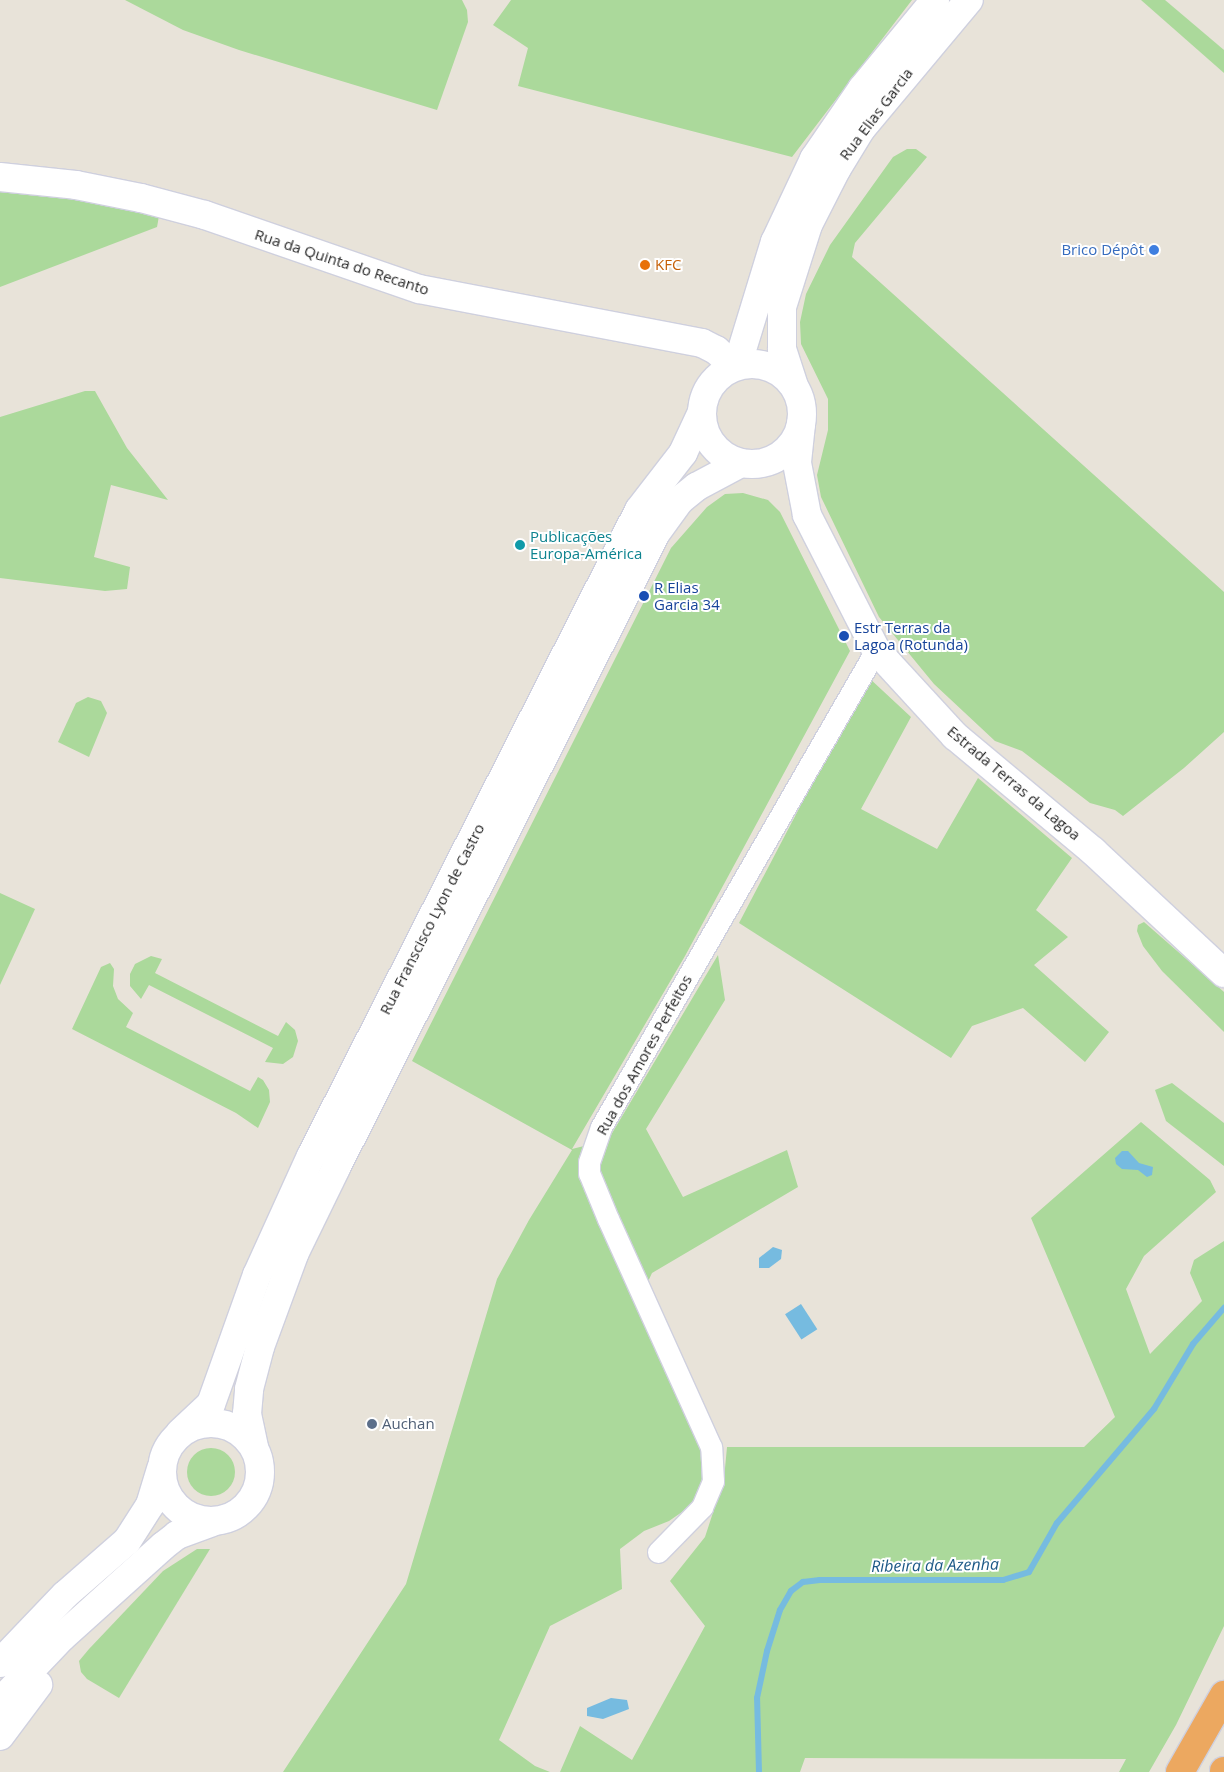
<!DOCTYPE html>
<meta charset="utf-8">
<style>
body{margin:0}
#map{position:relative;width:1224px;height:1772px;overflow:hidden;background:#e8e3d9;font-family:"Open Sans",sans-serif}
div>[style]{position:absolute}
.green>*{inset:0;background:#abd99b}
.round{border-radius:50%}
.water>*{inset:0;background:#76bbe0;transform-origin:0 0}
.stream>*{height:6px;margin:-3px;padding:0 3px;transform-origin:3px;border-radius:3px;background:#76bbe0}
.roads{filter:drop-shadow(1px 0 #cfd0de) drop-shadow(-1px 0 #cfd0de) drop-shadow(0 1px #cfd0de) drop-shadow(0 -1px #cfd0de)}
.street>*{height:21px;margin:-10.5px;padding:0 10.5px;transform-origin:10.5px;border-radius:10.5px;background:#fff}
.secondary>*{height:28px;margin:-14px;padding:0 14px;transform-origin:14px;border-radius:14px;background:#fff}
.secondary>.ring{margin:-14px;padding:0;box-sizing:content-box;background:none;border:28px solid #fff;border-radius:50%}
.highway>*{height:28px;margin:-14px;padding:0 14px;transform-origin:14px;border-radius:14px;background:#eca860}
.dots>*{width:14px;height:14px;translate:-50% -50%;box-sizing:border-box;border:2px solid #fff;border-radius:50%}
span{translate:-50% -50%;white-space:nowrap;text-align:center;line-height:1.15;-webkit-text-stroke:4px #fff;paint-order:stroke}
.street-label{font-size:15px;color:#262626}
.shop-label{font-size:15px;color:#366cbe}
.right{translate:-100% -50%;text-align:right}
.food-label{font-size:15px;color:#c56008}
.left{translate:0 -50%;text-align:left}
.culture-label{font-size:15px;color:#0d838f}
.transit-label{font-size:15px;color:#164399}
.service-label{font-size:15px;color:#4e5e75}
.water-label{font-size:16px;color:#1b5886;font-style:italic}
</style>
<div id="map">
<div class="green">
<i style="clip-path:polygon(125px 0,462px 0,467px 10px,468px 22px,437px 110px,239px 50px,183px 30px)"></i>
<i style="clip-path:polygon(511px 0,912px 0,792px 157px,518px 86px,528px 48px,493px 25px)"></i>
<i style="clip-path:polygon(1141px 0,1165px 0,1224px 50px,1224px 73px)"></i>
<i style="clip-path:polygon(907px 149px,916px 149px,927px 157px,855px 243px,852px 257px,1224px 592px,1224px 732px,1184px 768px,1123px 816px,1115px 810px,1090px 803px,1022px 751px,995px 741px,934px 684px,879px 617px,821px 497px,817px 475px,828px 430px,828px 399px,801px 344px,800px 322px,806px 294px,830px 245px,893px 157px)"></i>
<i style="clip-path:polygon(0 190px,76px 199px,159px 216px,157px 227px,0 287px)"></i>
<i style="clip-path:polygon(85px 391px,95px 391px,127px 448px,168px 500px,111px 485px,94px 557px,130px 567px,127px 589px,105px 591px,0 578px,0 417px)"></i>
<i style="clip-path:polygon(743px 493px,768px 500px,780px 512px,850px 651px,685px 956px,572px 1149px,608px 1140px,718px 955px,725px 1000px,646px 1129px,683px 1197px,787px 1150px,798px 1187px,652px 1273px,638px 1303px,704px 1454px,706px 1469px,695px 1503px,669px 1521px,644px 1531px,620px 1549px,622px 1589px,550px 1626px,499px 1740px,535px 1766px,550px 1772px,283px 1772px,406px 1584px,497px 1279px,529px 1220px,572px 1150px,412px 1061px,671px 548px,707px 507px,725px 494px)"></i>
<i style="clip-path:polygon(868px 677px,911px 717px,861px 809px,937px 849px,978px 778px,1072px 858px,1036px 910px,1068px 937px,1034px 965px,1109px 1032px,1085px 1062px,1023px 1008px,972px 1026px,951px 1058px,739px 923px)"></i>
<i style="clip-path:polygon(88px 697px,101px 701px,107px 713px,89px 757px,58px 742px,76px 703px)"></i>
<i style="clip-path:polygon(0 893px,35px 909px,0 985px)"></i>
<i style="clip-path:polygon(1144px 922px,1224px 992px,1224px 1032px,1162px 971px,1143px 946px,1137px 931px,1138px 925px)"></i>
<i style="clip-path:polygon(151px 956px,162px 959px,155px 973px,278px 1036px,286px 1022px,295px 1030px,298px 1041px,293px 1057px,283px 1064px,265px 1062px,273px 1048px,149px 985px,141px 999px,130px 986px,130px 974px,135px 964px)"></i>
<i style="clip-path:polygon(110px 963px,114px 969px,113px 986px,118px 999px,133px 1013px,126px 1027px,250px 1091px,258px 1077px,263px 1080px,269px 1090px,270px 1102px,258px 1128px,236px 1113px,72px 1029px,101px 967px)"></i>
<i style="clip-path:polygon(1172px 1083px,1224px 1123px,1224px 1166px,1166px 1121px,1155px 1090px)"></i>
<i style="clip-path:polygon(1141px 1122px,1210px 1180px,1216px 1192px,1144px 1256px,1126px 1289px,1150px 1354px,1202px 1301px,1190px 1273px,1194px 1260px,1224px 1241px,1224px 1626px,1176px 1725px,1149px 1772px,1119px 1772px,1126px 1759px,805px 1758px,800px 1772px,560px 1772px,580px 1726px,632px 1760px,705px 1626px,670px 1581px,705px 1537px,724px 1479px,727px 1447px,1084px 1447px,1115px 1417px,1031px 1218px)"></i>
<i class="round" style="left:187px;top:1448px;width:48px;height:48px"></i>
<i style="clip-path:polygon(197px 1549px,210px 1549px,119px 1698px,87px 1679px,81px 1672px,79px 1661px,89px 1649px,163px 1571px)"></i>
</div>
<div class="water">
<i style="clip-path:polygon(1122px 1151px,1128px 1151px,1139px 1163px,1153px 1167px,1152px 1175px,1147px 1177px,1138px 1170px,1122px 1169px,1116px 1164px,1115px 1158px)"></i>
<i style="clip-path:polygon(773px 1247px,782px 1250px,781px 1259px,769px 1268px,759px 1268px,759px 1258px)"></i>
<i style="left:801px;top:1304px;width:30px;height:19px;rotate:57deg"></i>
<i style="clip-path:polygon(611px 1698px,627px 1700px,629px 1709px,603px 1719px,587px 1716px,587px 1708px)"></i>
</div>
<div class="stream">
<i style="left:759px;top:1772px;width:74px;rotate:-91.5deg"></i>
<i style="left:757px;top:1698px;width:48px;rotate:-78deg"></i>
<i style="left:767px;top:1651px;width:43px;rotate:-72.4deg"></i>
<i style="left:780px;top:1610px;width:22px;rotate:-60deg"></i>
<i style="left:791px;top:1591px;width:15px;rotate:-37deg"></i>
<i style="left:803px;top:1582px;width:17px;rotate:-7deg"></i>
<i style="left:820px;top:1580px;width:183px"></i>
<i style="left:1003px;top:1580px;width:27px;rotate:-17deg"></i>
<i style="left:1029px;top:1572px;width:56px;rotate:-60.3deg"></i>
<i style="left:1057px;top:1523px;width:150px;rotate:-49.6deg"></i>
<i style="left:1154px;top:1409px;width:76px;rotate:-59deg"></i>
<i style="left:1193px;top:1344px;width:48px;rotate:-49.3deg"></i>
</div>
<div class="roads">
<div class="street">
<i style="left:658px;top:1552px;width:63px;rotate:-45.6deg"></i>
<i style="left:702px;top:1507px;width:28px;rotate:-67deg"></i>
<i style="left:713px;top:1481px;width:34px;rotate:-93deg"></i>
<i style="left:711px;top:1447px;width:250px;rotate:-114.3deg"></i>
<i style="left:608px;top:1219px;width:50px;rotate:-112.4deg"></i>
<i style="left:589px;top:1173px;width:11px;rotate:-90deg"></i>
<i style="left:589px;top:1162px;width:37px;rotate:-71deg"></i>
<i style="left:601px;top:1127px;width:551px;rotate:-60.04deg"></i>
</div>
<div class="secondary">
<i style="left:0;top:177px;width:76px;rotate:6deg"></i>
<i style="left:76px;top:185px;width:66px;rotate:11.3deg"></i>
<i style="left:141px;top:198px;width:66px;rotate:14.9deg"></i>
<i style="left:205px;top:215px;width:226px;rotate:19.1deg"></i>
<i style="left:419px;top:289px;width:288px;rotate:10.8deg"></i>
<i style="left:702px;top:343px;width:16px;rotate:27deg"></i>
<i style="left:716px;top:350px;width:25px;rotate:42deg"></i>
<i class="ring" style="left:702px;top:364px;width:72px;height:72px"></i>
<i style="left:737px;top:366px;width:130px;rotate:-73deg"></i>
<i style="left:775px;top:242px;width:92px;rotate:-64.8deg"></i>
<i style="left:814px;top:159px;width:85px;rotate:-55.6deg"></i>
<i style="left:862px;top:89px;width:115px;rotate:-50.6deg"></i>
<i style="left:794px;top:386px;width:39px;rotate:-108deg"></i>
<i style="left:782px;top:349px;width:42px;rotate:-90deg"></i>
<i style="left:782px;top:307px;width:86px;rotate:-72.4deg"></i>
<i style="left:808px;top:225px;width:62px;rotate:-63deg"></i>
<i style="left:836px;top:170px;width:48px;rotate:-58.6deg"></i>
<i style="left:861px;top:129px;width:168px;rotate:-50.1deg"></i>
<i style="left:801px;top:424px;width:39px;rotate:96deg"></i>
<i style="left:797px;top:463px;width:53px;rotate:79.1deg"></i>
<i style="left:807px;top:515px;width:152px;rotate:62.9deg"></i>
<i style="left:876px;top:650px;width:117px;rotate:47.4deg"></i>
<i style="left:955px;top:736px;width:180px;rotate:39.8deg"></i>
<i style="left:1093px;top:851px;width:179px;rotate:43deg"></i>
<i class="ring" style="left:162px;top:1423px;width:70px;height:70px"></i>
<i style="left:180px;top:1433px;width:42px;rotate:-43.1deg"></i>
<i style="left:211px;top:1404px;width:137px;rotate:-70.4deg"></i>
<i style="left:257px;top:1275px;width:131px;rotate:-65.6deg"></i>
<i style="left:311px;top:1156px;width:724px;rotate:-63.08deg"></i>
<i style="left:639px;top:510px;width:72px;rotate:-52.3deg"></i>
<i style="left:683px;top:453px;width:45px;rotate:-65.1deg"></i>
<i style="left:254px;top:1447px;width:34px;rotate:-102deg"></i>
<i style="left:247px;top:1414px;width:25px;rotate:-85deg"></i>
<i style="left:249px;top:1389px;width:43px;rotate:-75.3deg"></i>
<i style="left:260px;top:1347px;width:101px;rotate:-69.8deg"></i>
<i style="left:295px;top:1252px;width:93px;rotate:-64deg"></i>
<i style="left:336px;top:1168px;width:711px;rotate:-63.25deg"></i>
<i style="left:656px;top:533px;width:41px;rotate:-54deg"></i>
<i style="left:680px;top:500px;width:21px;rotate:-39deg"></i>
<i style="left:696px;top:487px;width:51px;rotate:-28.1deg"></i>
<i style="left:0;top:1663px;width:94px;rotate:-46.3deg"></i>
<i style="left:65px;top:1595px;width:82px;rotate:-41.1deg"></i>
<i style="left:127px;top:1541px;width:43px;rotate:-57.4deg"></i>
<i style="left:150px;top:1505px;width:38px;rotate:-73deg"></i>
<i style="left:0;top:1702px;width:90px;rotate:-46.4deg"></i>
<i style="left:62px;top:1637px;width:136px;rotate:-42deg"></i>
<i style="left:163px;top:1546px;width:18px;rotate:-38deg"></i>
<i style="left:177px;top:1535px;width:37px;rotate:-20deg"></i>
<i style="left:0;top:1736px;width:64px;rotate:-53.3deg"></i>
</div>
<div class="highway">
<i style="left:1180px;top:1772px;width:89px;rotate:-60.3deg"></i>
<i style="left:1224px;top:1772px;width:1px;rotate:-90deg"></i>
</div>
</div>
<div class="dots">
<i style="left:1154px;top:250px;background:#3f7fe0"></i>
<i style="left:645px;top:265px;background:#e8710a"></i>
<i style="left:520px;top:545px;background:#0f9aa8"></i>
<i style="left:644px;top:596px;background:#1a4fb4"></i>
<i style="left:844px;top:636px;background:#1a4fb4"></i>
<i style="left:372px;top:1424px;background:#5c6f8a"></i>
</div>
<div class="street-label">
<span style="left:876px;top:114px;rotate:-53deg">Rua Elias Garcia</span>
<span style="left:342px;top:262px;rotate:18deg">Rua da Quinta do Recanto</span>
<span style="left:1014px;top:783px;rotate:40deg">Estrada Terras da Lagoa</span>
<span style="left:432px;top:919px;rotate:-63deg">Rua Franscisco Lyon de Castro</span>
<span style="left:644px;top:1055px;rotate:-61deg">Rua dos Amores Perfeitos</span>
</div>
<div class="shop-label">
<span class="right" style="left:1144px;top:250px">Brico Dépôt</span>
</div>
<div class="food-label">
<span class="left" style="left:655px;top:265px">KFC</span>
</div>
<div class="culture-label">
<span class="left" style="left:530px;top:545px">Publicações<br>Europa-América</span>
</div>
<div class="transit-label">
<span class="left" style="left:654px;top:596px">R Elias<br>Garcia 34</span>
<span class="left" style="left:854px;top:636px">Estr Terras da<br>Lagoa (Rotunda)</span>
</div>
<div class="service-label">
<span class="left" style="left:382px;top:1424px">Auchan</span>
</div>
<div class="water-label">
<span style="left:935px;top:1565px;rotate:-1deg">Ribeira da Azenha</span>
</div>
</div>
